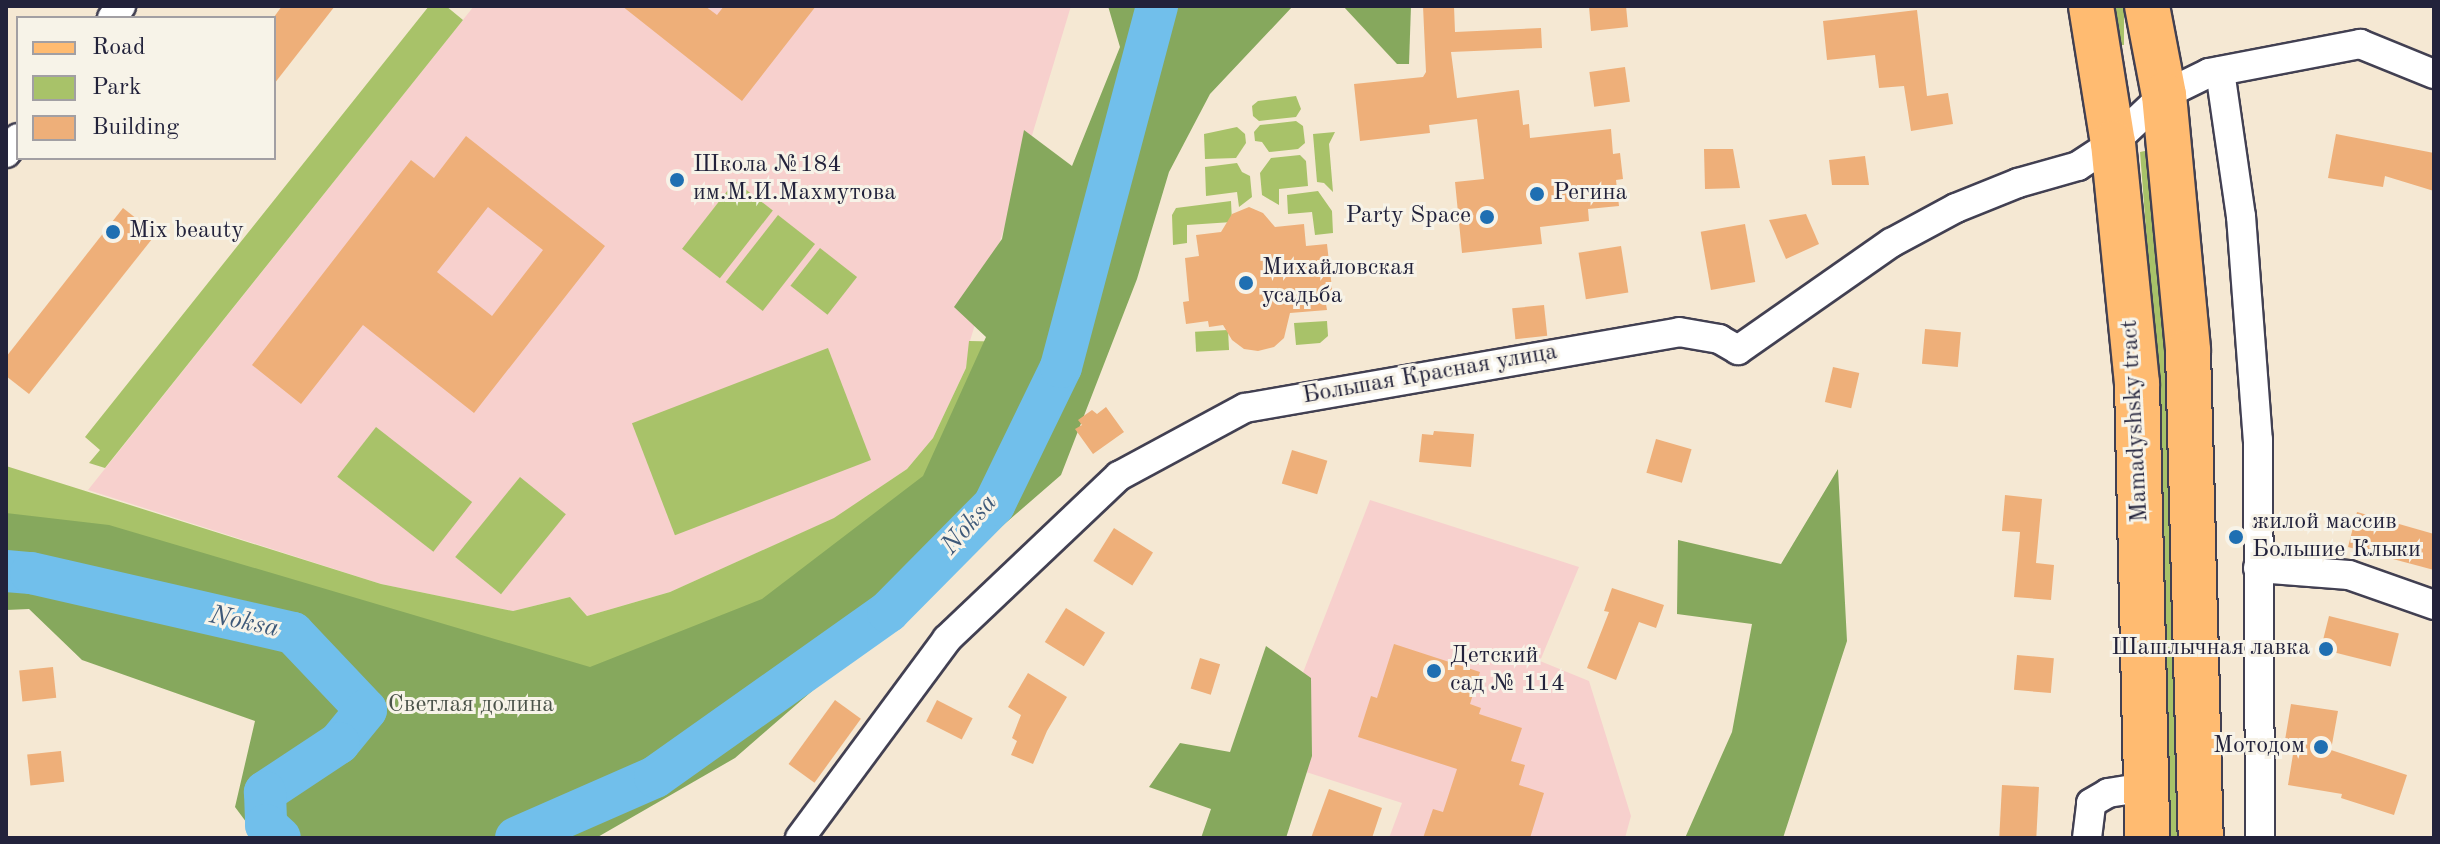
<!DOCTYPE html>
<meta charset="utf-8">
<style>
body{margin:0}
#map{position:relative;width:2440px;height:844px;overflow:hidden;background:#f5e8d3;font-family:"Old Standard TT",serif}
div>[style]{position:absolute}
.built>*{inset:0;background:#f7d0cd}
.green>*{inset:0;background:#a8c269;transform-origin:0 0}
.forest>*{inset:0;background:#86a85d}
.river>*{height:42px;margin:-21px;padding:0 21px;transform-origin:21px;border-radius:21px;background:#71bfeb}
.building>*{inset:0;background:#eeaf79;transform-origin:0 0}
.roads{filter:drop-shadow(2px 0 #424052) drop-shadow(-2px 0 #424052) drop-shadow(0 2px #424052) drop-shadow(0 -2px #424052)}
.street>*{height:28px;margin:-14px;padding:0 14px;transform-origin:14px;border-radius:14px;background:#fff}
.primary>*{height:44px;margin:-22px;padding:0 22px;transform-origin:22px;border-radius:22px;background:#ffbb71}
.dots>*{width:22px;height:22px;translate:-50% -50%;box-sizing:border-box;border:4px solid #f7f3e8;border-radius:50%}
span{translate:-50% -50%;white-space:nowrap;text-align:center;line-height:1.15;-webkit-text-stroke:6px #f7f3e8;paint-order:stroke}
.poi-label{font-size:24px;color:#22223b}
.left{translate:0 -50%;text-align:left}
.right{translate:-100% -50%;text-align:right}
.street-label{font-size:24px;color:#22223b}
.park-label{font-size:24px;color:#4a5249}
.water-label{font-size:26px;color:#3e5979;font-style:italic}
.frame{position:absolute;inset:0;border:8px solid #22223b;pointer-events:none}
.legend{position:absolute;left:16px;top:16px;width:260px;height:144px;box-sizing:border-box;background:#f7f3e8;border:2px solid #a29fa3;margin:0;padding:10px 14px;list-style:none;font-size:24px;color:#22223b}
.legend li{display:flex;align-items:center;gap:16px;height:40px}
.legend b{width:40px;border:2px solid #a29fa3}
</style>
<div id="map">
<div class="built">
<i style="clip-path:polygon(474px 6px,1071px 6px,970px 341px,966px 368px,933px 438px,907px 469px,835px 518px,670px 592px,587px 616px,570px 597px,513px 611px,381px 584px,88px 490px)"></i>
<i style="clip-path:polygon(1370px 500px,1579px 567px,1540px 661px,1589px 681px,1631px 816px,1625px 838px,1389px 838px,1402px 803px,1269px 760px)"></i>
</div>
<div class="green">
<i style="clip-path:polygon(429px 6px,446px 6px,463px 20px,105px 468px,89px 463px,100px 450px,85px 437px)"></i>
<i style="left:2109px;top:6px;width:15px;height:39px"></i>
<i style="clip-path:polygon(1296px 96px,1301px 109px,1296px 117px,1259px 121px,1253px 116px,1252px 106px,1258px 101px)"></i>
<i style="clip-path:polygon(1296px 121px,1303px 126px,1305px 143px,1298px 149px,1269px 152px,1262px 142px,1255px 141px,1254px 132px,1260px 125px)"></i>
<i style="clip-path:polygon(1237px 127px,1245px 134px,1246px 143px,1236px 158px,1205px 159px,1204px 134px)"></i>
<i style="clip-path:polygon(1335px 132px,1329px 144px,1333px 192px,1324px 183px,1317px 182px,1313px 134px)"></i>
<i style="clip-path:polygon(2154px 149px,2169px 358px,2177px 680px,2177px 838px,2163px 838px,2156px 359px,2140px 152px)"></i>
<i style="clip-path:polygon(1300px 155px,1306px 161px,1308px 186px,1279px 189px,1279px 205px,1262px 195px,1260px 173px,1271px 158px)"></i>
<i style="clip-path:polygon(1237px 163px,1242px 172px,1250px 176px,1252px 197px,1239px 207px,1237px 192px,1206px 196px,1205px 167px)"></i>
<i style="left:735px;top:181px;width:48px;height:86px;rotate:38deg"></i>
<i style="clip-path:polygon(1318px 191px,1332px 211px,1333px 233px,1315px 235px,1312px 212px,1288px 214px,1287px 195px)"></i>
<i style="clip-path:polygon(1231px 201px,1232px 222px,1187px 225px,1187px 243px,1173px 245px,1172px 215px,1176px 208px)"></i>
<i style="left:778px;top:215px;width:47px;height:85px;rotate:38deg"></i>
<i style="left:820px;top:248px;width:47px;height:48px;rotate:38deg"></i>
<i style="clip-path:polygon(1327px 321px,1328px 336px,1320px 343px,1296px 345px,1294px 323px)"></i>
<i style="left:1228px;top:330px;width:20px;height:33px;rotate:87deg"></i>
<i style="clip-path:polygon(969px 341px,1061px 343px,648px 767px,6px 562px,6px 466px,381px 584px,513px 611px,570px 597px,587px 616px,670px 592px,834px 518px,907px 469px,933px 438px,966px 368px)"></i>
<i style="left:828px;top:348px;width:120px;height:210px;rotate:69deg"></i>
<i style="left:376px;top:427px;width:122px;height:63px;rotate:38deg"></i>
<i style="left:520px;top:477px;width:59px;height:103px;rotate:39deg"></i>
</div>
<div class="forest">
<i style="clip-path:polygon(1108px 6px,1293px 6px,1210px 94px,1169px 172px,1137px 279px,1061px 475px,735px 758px,596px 838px,258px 838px,235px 807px,255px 721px,82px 660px,29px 609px,6px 610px,6px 513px,109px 525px,590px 667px,762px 599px,923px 476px,986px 337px,954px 307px,1002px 239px,1024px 130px,1072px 166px,1120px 47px)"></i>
<i style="clip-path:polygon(1343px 6px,1411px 6px,1409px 64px,1397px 64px)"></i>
<i style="clip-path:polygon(1838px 469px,1847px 641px,1783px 838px,1685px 838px,1732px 732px,1752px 624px,1677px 614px,1678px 540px,1781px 564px)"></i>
<i style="clip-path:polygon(1266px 646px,1311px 678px,1312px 756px,1286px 838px,1201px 838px,1211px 809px,1149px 787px,1180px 743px,1230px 752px)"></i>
</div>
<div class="river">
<i style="left:6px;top:571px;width:25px;rotate:5deg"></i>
<i style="left:31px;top:573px;width:269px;rotate:12.9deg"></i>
<i style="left:293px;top:633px;width:106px;rotate:46.5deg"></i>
<i style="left:366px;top:710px;width:43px;rotate:129.3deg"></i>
<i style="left:339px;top:743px;width:89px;rotate:146.5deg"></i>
<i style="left:265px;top:792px;width:33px;rotate:88deg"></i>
<i style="left:266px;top:825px;width:19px;rotate:43deg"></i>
<i style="left:516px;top:838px;width:152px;rotate:-23.7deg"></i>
<i style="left:655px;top:777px;width:286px;rotate:-35.3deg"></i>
<i style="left:888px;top:612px;width:151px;rotate:-45.3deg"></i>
<i style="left:994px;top:505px;width:153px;rotate:-64.1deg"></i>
<i style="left:1061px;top:367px;width:374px;rotate:-75.1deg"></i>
</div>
<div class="building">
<i style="clip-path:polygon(282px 6px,335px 6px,274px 84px,274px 17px)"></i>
<i style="clip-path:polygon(622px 6px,705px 6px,717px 15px,724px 6px,816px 6px,742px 101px)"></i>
<i style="clip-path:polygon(1423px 6px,1454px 6px,1455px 32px,1541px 28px,1542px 48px,1451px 52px,1457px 98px,1519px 90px,1523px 125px,1529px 124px,1530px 138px,1611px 129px,1613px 154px,1620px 153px,1623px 179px,1616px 180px,1619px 206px,1588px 209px,1589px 221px,1540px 227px,1542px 244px,1462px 253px,1455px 182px,1484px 179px,1477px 119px,1429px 125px,1430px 133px,1360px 141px,1354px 84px,1423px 77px,1426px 72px)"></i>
<i style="clip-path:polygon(1589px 6px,1626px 6px,1628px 27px,1591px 31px)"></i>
<i style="clip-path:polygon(1917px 10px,1927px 96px,1948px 93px,1953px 124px,1911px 131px,1904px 86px,1879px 88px,1875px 55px,1827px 60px,1823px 21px)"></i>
<i style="left:1625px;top:67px;width:35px;height:36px;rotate:82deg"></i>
<i style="clip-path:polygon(2336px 134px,2434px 153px,2434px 191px,2385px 176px,2383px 187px,2328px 178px)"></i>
<i style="clip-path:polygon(evenodd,466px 136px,605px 246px,474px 413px,363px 325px,301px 404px,252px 365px,411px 160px,434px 178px,466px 136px,488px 207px,543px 250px,492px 316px,437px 272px,488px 207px)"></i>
<i style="clip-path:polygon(1704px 149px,1733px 149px,1740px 188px,1705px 189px)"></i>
<i style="clip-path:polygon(1865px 156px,1869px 185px,1832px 185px,1829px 160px)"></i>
<i style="clip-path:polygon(1249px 207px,1263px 213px,1275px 227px,1304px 224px,1306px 246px,1327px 244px,1333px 297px,1325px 298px,1327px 310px,1290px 313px,1284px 338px,1274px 347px,1258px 351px,1244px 349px,1232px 340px,1223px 325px,1209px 327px,1208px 321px,1186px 324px,1183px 302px,1189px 301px,1185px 258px,1199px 256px,1196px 235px,1221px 232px,1232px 214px)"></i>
<i style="clip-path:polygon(123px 208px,156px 234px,29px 394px,6px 376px,6px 357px)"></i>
<i style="clip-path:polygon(1806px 214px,1819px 244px,1786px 259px,1769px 220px)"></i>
<i style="left:1745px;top:224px;width:59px;height:45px;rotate:80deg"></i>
<i style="left:1621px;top:246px;width:47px;height:43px;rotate:81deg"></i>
<i style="left:1544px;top:305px;width:31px;height:32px;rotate:84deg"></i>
<i style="left:1925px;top:329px;width:36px;height:35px;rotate:5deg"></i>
<i style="left:1833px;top:367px;width:27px;height:36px;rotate:13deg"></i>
<i style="clip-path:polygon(1106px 407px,1124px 432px,1093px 454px,1075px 429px,1082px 425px,1078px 420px,1092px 410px,1097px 414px)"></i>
<i style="clip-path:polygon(1434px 431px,1474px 434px,1471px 467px,1419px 462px,1422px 434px,1433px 435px)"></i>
<i style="left:1656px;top:439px;width:37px;height:35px;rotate:16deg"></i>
<i style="left:1292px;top:450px;width:37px;height:35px;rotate:17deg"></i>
<i style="clip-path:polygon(2005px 495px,2042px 499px,2036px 563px,2054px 565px,2051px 600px,2014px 597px,2020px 532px,2002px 531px)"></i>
<i style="clip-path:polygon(2357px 512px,2434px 534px,2434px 570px,2348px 547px)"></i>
<i style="left:1114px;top:528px;width:46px;height:39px;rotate:32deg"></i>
<i style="clip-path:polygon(1612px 588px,1664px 605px,1656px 628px,1639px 622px,1616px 680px,1587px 668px,1609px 612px,1604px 611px)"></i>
<i style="left:1066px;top:608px;width:46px;height:40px;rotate:32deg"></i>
<i style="left:2329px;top:616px;width:72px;height:34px;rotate:14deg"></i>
<i style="clip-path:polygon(1394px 644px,1480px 672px,1470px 704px,1481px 708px,1479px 714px,1522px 728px,1511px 761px,1525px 765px,1519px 785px,1544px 793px,1530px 838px,1423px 838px,1433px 809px,1443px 812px,1457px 769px,1358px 737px,1371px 696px,1377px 698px)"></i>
<i style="left:2017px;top:655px;width:37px;height:35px;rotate:5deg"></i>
<i style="left:1200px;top:658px;width:21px;height:32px;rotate:17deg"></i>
<i style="left:53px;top:667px;width:31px;height:34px;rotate:84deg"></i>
<i style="clip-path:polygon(1028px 673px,1067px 697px,1047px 731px,1033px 764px,1011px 755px,1017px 741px,1012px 738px,1021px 715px,1008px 707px)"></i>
<i style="left:835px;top:700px;width:32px;height:79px;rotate:36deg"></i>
<i style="left:937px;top:700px;width:40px;height:24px;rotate:27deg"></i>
<i style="clip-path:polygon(2291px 704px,2338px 711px,2331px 750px,2407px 775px,2394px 815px,2341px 798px,2342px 794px,2288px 785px,2295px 742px,2285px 740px)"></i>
<i style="left:61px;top:751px;width:31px;height:34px;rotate:84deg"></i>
<i style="left:2002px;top:785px;width:37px;height:53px;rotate:3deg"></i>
<i style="clip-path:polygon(1329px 789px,1382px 808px,1372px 838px,1311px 838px)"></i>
</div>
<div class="roads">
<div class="street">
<i style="left:112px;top:18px;width:15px;rotate:-53deg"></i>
<i style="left:2220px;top:71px;width:147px;rotate:81.8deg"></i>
<i style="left:2241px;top:216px;width:225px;rotate:85.7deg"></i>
<i style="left:2258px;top:440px;width:398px;rotate:89.7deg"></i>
<i style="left:6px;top:153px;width:19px;rotate:-51deg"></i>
<i style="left:2258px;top:568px;width:91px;rotate:4.4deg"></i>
<i style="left:2349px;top:575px;width:90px;rotate:19.4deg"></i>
<i style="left:800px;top:838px;width:247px;rotate:-53.5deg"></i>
<i style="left:947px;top:639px;width:237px;rotate:-43.5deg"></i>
<i style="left:1119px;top:476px;width:143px;rotate:-28.4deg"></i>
<i style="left:1245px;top:408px;width:441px;rotate:-9.9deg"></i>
<i style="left:1679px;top:332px;width:41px;rotate:9.9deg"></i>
<i style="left:1719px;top:339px;width:22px;rotate:30deg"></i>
<i style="left:1738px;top:350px;width:187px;rotate:-35deg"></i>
<i style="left:1891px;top:243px;width:74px;rotate:-28.3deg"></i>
<i style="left:1956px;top:208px;width:67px;rotate:-22deg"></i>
<i style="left:2018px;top:183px;width:62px;rotate:-15.8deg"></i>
<i style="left:2078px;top:166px;width:42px;rotate:-33.3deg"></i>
<i style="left:2113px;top:143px;width:70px;rotate:-43.3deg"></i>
<i style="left:2164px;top:95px;width:50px;rotate:-26.1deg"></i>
<i style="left:2209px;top:73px;width:154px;rotate:-10.9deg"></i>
<i style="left:2360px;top:44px;width:80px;rotate:22.1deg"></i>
<i style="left:2087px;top:838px;width:35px;rotate:-83deg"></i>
<i style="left:2091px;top:803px;width:20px;rotate:-30deg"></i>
<i style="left:2108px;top:793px;width:39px;rotate:-9deg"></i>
</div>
<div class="primary">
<i style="left:2091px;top:6px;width:139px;rotate:80.9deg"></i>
<i style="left:2113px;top:143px;width:241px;rotate:84.3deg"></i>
<i style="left:2137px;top:383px;width:455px;rotate:88.7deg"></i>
<i style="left:2147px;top:6px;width:91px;rotate:79.2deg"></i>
<i style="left:2164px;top:95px;width:257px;rotate:84.6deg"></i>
<i style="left:2188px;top:351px;width:487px;rotate:88.5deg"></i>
</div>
</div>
<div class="dots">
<i style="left:677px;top:180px;background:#1f6fb2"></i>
<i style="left:1537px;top:194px;background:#1f6fb2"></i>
<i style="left:1487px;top:217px;background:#1f6fb2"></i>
<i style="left:113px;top:232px;background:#1f6fb2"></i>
<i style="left:1246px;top:283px;background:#1f6fb2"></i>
<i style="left:2236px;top:537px;background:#1f6fb2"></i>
<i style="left:2326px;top:649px;background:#1f6fb2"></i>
<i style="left:1434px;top:671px;background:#1f6fb2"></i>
<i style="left:2321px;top:747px;background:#1f6fb2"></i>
</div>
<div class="poi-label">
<span class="left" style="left:693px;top:180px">Школа №184<br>им.М.И.Махмутова</span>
<span class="left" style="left:1553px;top:194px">Регина</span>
<span class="right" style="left:1471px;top:217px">Party Space</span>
<span class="left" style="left:129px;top:232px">Mix beauty</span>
<span class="left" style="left:1262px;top:283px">Михайловская<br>усадьба</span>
<span class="left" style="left:2252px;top:537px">жилой массив<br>Большие Клыки</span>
<span class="right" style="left:2310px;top:649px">Шашлычная лавка</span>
<span class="left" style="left:1450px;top:671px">Детский<br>сад № 114</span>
<span class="right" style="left:2305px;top:747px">Мотодом</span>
</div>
<div class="street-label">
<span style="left:1430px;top:375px;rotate:-10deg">Большая Красная улица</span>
<span style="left:2136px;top:421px;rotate:-93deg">Mamadyshsky tract</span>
</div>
<div class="park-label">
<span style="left:471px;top:706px">Светлая долина</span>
</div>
<div class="water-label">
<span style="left:970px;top:525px;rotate:-49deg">Noksa</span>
<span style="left:244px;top:623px;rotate:12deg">Noksa</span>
</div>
<div class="frame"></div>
<ul class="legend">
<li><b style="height:10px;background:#ffbb71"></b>Road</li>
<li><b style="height:22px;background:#a8c269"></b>Park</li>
<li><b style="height:22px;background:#eeaf79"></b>Building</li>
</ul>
</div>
